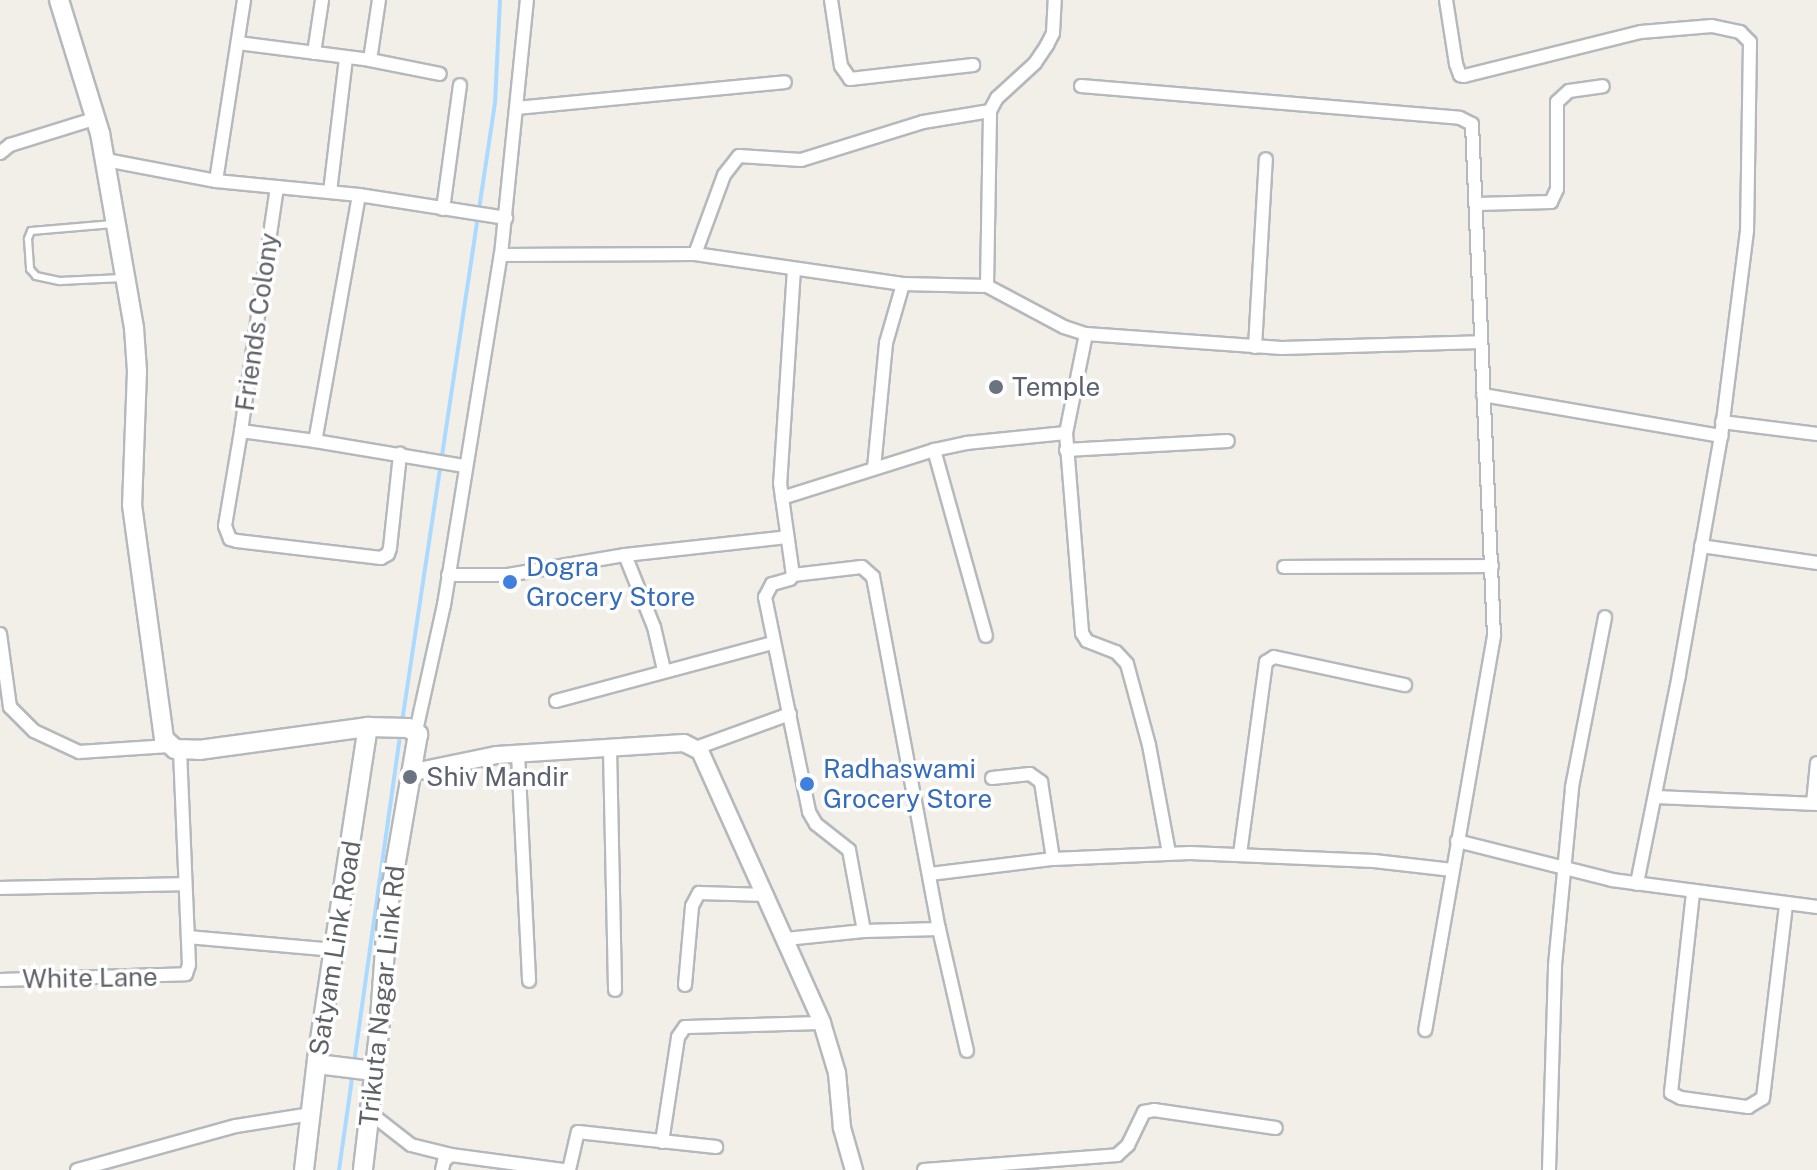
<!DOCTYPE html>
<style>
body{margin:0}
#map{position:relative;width:1817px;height:1170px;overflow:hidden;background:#f1efe8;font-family:"Public Sans",sans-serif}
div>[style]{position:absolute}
.stream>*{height:4px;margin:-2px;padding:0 2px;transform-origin:2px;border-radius:2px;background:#aadaff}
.roads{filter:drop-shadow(2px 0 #b5b8bc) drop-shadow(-2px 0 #b5b8bc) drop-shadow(0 2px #b5b8bc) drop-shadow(0 -2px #b5b8bc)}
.service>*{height:6px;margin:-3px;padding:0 3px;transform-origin:3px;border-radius:3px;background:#fff}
.minor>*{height:12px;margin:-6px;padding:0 6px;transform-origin:6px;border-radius:6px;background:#fff}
.tertiary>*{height:16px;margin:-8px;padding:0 8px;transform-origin:8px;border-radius:8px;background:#fff}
.secondary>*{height:18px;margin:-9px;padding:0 9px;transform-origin:9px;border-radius:9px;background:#fff}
.dots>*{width:22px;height:22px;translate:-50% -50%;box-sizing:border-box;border:4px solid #fff;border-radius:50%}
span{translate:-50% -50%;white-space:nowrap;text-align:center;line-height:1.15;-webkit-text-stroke:7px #fff;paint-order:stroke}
.street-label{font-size:26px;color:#5f6368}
.worship-label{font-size:26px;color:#5b616d}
.left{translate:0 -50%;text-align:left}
.shop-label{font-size:26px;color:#366cbe}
</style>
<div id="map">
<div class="stream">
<i style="left:402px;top:722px;width:626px;rotate:-81.46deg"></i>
<i style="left:495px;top:103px;width:103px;rotate:-87.2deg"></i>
<i style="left:354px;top:1063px;width:331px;rotate:-82deg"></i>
<i style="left:339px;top:1170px;width:99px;rotate:-81.9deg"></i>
</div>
<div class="roads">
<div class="service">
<i style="left:113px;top:224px;width:82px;rotate:175.1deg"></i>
<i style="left:31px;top:231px;width:9px;rotate:111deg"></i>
<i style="left:28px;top:239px;width:30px;rotate:86deg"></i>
<i style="left:30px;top:269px;width:9px;rotate:49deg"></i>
<i style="left:36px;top:276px;width:25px;rotate:12deg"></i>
<i style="left:60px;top:281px;width:62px;rotate:-2.8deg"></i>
</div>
<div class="minor">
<i style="left:831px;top:0;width:67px;rotate:81.4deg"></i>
<i style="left:841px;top:66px;width:16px;rotate:55deg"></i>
<i style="left:850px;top:79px;width:124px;rotate:-6.5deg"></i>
<i style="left:1446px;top:0;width:65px;rotate:81.1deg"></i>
<i style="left:1456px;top:64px;width:12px;rotate:70deg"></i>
<i style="left:1460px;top:75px;width:4px;rotate:14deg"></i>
<i style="left:1464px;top:76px;width:182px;rotate:-14deg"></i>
<i style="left:1641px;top:32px;width:71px;rotate:-4.8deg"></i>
<i style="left:1712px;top:26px;width:29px;rotate:12deg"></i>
<i style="left:1740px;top:32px;width:14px;rotate:45deg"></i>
<i style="left:1750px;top:42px;width:189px;rotate:90.9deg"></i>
<i style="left:1747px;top:231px;width:207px;rotate:97.2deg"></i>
<i style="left:238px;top:43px;width:133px;rotate:7.3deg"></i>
<i style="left:370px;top:60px;width:71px;rotate:11.3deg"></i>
<i style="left:314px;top:53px;width:54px;rotate:-81.4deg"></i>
<i style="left:370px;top:60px;width:61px;rotate:-81.5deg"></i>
<i style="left:1081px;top:86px;width:380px;rotate:4.8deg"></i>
<i style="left:1460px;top:118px;width:13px;rotate:27deg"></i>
<i style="left:1472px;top:124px;width:512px;rotate:87.54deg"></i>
<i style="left:1494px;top:636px;width:400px;rotate:99.9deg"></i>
<i style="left:517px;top:108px;width:269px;rotate:-5.5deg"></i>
<i style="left:0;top:153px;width:13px;rotate:-39deg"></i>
<i style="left:10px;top:145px;width:91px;rotate:-17.2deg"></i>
<i style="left:106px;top:160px;width:112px;rotate:10.8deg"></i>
<i style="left:216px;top:181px;width:144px;rotate:5.6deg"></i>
<i style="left:359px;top:195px;width:149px;rotate:8.9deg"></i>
<i style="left:216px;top:181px;width:183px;rotate:-81.2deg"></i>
<i style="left:277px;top:187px;width:247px;rotate:98.4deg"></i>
<i style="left:241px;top:431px;width:75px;rotate:7.7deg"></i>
<i style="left:330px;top:192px;width:136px;rotate:-83.2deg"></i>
<i style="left:359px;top:195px;width:250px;rotate:100.1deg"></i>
<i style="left:315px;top:441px;width:152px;rotate:9.5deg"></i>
<i style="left:1476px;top:204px;width:75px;rotate:-1.5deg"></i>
<i style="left:1551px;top:202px;width:14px;rotate:-65deg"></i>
<i style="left:1557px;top:189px;width:87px;rotate:-90deg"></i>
<i style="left:1557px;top:102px;width:16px;rotate:-43deg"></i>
<i style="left:1569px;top:91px;width:34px;rotate:-8deg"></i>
<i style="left:443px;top:209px;width:125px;rotate:-82.2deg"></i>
<i style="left:695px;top:254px;width:84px;rotate:-69.8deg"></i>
<i style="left:724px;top:175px;width:24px;rotate:-52deg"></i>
<i style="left:739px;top:156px;width:62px;rotate:3.7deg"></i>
<i style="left:801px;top:160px;width:128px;rotate:-17.3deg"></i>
<i style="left:923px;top:122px;width:68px;rotate:-9.3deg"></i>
<i style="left:990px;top:111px;width:15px;rotate:-62deg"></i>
<i style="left:997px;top:98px;width:52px;rotate:-42.6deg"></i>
<i style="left:1035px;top:63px;width:22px;rotate:-56deg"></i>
<i style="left:1047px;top:45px;width:13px;rotate:-63deg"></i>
<i style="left:1053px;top:33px;width:33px;rotate:-87deg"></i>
<i style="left:501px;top:255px;width:194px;rotate:-0.3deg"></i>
<i style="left:695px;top:254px;width:210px;rotate:8.2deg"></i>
<i style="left:903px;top:284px;width:84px;rotate:1.4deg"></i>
<i style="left:987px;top:286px;width:87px;rotate:28deg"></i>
<i style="left:1064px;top:327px;width:23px;rotate:18deg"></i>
<i style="left:1086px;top:334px;width:196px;rotate:4.1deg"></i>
<i style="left:1282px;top:348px;width:198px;rotate:-1.7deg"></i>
<i style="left:794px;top:269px;width:214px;rotate:93.7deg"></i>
<i style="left:780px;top:483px;width:93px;rotate:82deg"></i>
<i style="left:793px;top:575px;width:5px;rotate:127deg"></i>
<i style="left:790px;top:579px;width:19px;rotate:164deg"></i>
<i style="left:772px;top:584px;width:15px;rotate:118deg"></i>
<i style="left:765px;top:597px;width:219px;rotate:78.4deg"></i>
<i style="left:809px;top:812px;width:14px;rotate:60deg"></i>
<i style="left:816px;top:824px;width:42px;rotate:38.2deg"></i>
<i style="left:849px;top:850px;width:82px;rotate:79.5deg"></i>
<i style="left:987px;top:286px;width:175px;rotate:-89deg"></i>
<i style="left:1086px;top:334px;width:101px;rotate:101.4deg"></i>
<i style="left:1066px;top:433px;width:201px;rotate:85.4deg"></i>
<i style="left:1082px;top:633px;width:9px;rotate:58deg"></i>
<i style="left:1087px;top:641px;width:31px;rotate:21deg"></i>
<i style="left:1116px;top:652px;width:16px;rotate:47deg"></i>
<i style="left:1127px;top:664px;width:84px;rotate:74.8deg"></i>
<i style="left:1149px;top:745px;width:110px;rotate:79.5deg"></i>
<i style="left:1255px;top:347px;width:188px;rotate:-86.7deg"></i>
<i style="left:1483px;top:395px;width:242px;rotate:9.8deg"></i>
<i style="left:1721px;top:436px;width:243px;rotate:100deg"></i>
<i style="left:1679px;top:675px;width:213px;rotate:101.4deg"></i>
<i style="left:1722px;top:422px;width:96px;rotate:7.2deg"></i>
<i style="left:241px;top:431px;width:96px;rotate:99.6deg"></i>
<i style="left:225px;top:526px;width:14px;rotate:69deg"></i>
<i style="left:230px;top:539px;width:7px;rotate:16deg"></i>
<i style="left:237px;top:541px;width:145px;rotate:6.7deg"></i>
<i style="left:381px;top:558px;width:8px;rotate:-30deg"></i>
<i style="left:388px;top:554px;width:6px;rotate:-72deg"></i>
<i style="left:390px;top:548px;width:95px;rotate:-83.9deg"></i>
<i style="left:934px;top:450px;width:33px;rotate:-12deg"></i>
<i style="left:966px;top:443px;width:100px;rotate:-5.7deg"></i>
<i style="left:1066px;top:450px;width:162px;rotate:-3.2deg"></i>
<i style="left:874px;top:468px;width:126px;rotate:-84.5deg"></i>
<i style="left:886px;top:343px;width:61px;rotate:-73.9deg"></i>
<i style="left:782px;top:498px;width:159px;rotate:-17.5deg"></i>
<i style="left:934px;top:450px;width:193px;rotate:74.4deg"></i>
<i style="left:1701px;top:546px;width:117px;rotate:8.3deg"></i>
<i style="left:625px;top:555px;width:78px;rotate:68.1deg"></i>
<i style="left:654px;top:627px;width:44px;rotate:76.9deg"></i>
<i style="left:1284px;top:567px;width:208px;rotate:-0.3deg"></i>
<i style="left:448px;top:575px;width:60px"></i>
<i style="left:508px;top:575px;width:119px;rotate:-9.7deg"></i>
<i style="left:625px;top:555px;width:163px;rotate:-6.3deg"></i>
<i style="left:793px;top:575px;width:69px;rotate:-6.6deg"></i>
<i style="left:862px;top:567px;width:15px;rotate:42deg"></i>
<i style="left:873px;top:577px;width:358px;rotate:79.4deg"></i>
<i style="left:939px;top:929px;width:125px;rotate:77.1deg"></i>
<i style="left:0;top:634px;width:74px;rotate:82.2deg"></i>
<i style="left:10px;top:707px;width:34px;rotate:45deg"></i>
<i style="left:34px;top:731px;width:50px;rotate:25deg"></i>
<i style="left:79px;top:752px;width:90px;rotate:-3.8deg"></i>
<i style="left:556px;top:701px;width:225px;rotate:-15deg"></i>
<i style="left:416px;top:731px;width:129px;rotate:-77.5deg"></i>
<i style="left:444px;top:605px;width:355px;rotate:-80.8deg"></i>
<i style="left:501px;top:255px;width:256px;rotate:-84.2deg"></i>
<i style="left:696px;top:748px;width:100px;rotate:-19.9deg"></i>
<i style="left:610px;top:749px;width:241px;rotate:88.8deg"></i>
<i style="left:518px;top:754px;width:227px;rotate:87.2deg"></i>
<i style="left:992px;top:778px;width:38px;rotate:-6deg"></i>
<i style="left:1030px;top:774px;width:14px;rotate:36deg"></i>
<i style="left:1041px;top:782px;width:78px;rotate:81.1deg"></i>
<i style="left:1656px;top:797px;width:161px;rotate:2.5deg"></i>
<i style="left:1813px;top:803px;width:40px;rotate:-84.3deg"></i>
<i style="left:1457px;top:841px;width:160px;rotate:14.1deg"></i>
<i style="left:1612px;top:880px;width:207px;rotate:7.5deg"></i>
<i style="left:1240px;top:854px;width:194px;rotate:-82.3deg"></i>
<i style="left:1266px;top:662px;width:9px;rotate:-32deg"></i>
<i style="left:1274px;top:657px;width:134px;rotate:12.1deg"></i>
<i style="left:930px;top:874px;width:124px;rotate:-7deg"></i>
<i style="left:1053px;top:859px;width:137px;rotate:-2.5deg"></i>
<i style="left:1190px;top:853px;width:184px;rotate:2.5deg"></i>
<i style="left:1374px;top:861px;width:79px;rotate:6.6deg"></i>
<i style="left:0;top:888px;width:185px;rotate:-1.2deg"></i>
<i style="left:1693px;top:893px;width:201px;rotate:96.3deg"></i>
<i style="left:1671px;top:1093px;width:11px;rotate:27deg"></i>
<i style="left:1681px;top:1098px;width:68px;rotate:7.7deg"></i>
<i style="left:1748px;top:1107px;width:17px;rotate:-31deg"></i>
<i style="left:1763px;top:1098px;width:195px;rotate:-83.2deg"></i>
<i style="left:188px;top:937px;width:147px;rotate:5.1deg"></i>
<i style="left:786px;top:939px;width:78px;rotate:-5.9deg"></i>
<i style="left:864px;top:931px;width:75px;rotate:-1.5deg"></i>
<i style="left:0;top:980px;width:186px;rotate:-1.8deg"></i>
<i style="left:186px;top:974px;width:9px;rotate:-72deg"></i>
<i style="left:189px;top:965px;width:215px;rotate:-92.4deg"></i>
<i style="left:685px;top:985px;width:79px;rotate:-84.9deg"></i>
<i style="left:692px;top:906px;width:15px;rotate:-62deg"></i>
<i style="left:699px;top:893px;width:68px;rotate:1.7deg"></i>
<i style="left:370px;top:1113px;width:52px;rotate:38deg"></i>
<i style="left:411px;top:1145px;width:41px;rotate:14deg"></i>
<i style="left:662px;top:1142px;width:106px;rotate:-81.3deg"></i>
<i style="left:678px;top:1037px;width:12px;rotate:-55deg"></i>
<i style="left:685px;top:1027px;width:137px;rotate:-1.7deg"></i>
<i style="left:77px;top:1170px;width:165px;rotate:-15.5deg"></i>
<i style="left:236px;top:1126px;width:76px;rotate:-9.1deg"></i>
<i style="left:442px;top:1170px;width:9px;rotate:-77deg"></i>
<i style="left:444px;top:1161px;width:9px;rotate:-41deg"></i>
<i style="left:451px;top:1155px;width:113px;rotate:7.6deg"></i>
<i style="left:569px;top:1170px;width:39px;rotate:-77deg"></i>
<i style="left:578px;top:1132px;width:139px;rotate:6.2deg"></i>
<i style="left:924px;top:1170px;width:194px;rotate:-4.4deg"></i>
<i style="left:1117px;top:1155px;width:15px;rotate:-42deg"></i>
<i style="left:1128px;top:1145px;width:37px;rotate:-64deg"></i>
<i style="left:1144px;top:1112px;width:10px;rotate:-11deg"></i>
<i style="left:1154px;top:1110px;width:123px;rotate:8.4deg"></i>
<i style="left:1549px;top:1170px;width:205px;rotate:-88.3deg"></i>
<i style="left:1555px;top:965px;width:179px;rotate:-84.5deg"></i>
<i style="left:1572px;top:787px;width:173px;rotate:-79deg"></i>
</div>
<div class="tertiary">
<i style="left:414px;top:772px;width:85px;rotate:-11.6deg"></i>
<i style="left:497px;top:755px;width:187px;rotate:-3.7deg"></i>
<i style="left:684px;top:743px;width:18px;rotate:27deg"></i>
<i style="left:700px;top:751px;width:298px;rotate:65.8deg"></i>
<i style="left:822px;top:1023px;width:52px;rotate:73.3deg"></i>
<i style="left:837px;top:1073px;width:55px;rotate:84.8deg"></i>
<i style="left:842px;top:1128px;width:44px;rotate:74.1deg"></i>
</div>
<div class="secondary">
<i style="left:59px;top:0;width:139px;rotate:72.9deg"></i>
<i style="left:100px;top:133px;width:198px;rotate:80.1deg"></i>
<i style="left:134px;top:328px;width:43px;rotate:86deg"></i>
<i style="left:137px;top:371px;width:134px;rotate:92.1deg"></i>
<i style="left:132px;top:505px;width:236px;rotate:82.2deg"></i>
<i style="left:164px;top:739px;width:15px;rotate:42deg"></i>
<i style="left:175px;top:749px;width:24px;rotate:2deg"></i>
<i style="left:199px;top:750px;width:171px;rotate:-7.8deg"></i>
<i style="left:368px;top:727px;width:40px;rotate:1.4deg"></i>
<i style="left:408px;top:728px;width:12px;rotate:31deg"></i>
<i style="left:418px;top:734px;width:176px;rotate:99.8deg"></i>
<i style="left:388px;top:907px;width:126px;rotate:94.1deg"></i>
<i style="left:379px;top:1033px;width:138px;rotate:96.7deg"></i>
<i style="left:317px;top:1064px;width:57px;rotate:7deg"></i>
<i style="left:304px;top:1170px;width:112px;rotate:-83.3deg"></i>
<i style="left:317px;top:1059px;width:336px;rotate:-81.3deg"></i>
</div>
</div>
<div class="dots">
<i style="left:996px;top:387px;background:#6b7280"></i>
<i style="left:510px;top:582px;background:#3f7fe0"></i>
<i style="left:410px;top:777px;background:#6b7280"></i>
<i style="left:807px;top:784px;background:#3f7fe0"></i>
</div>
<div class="street-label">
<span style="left:257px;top:322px;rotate:-82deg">Friends Colony</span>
<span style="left:335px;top:948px;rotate:-81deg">Satyam Link Road</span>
<span style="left:90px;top:978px;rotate:-1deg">White Lane</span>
<span style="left:382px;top:996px;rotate:-84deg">Trikuta Nagar Link Rd</span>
</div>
<div class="worship-label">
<span class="left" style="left:1012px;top:387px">Temple</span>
<span class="left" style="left:426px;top:777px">Shiv Mandir</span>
</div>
<div class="shop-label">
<span class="left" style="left:526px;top:582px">Dogra<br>Grocery Store</span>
<span class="left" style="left:823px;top:784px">Radhaswami<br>Grocery Store</span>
</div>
</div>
